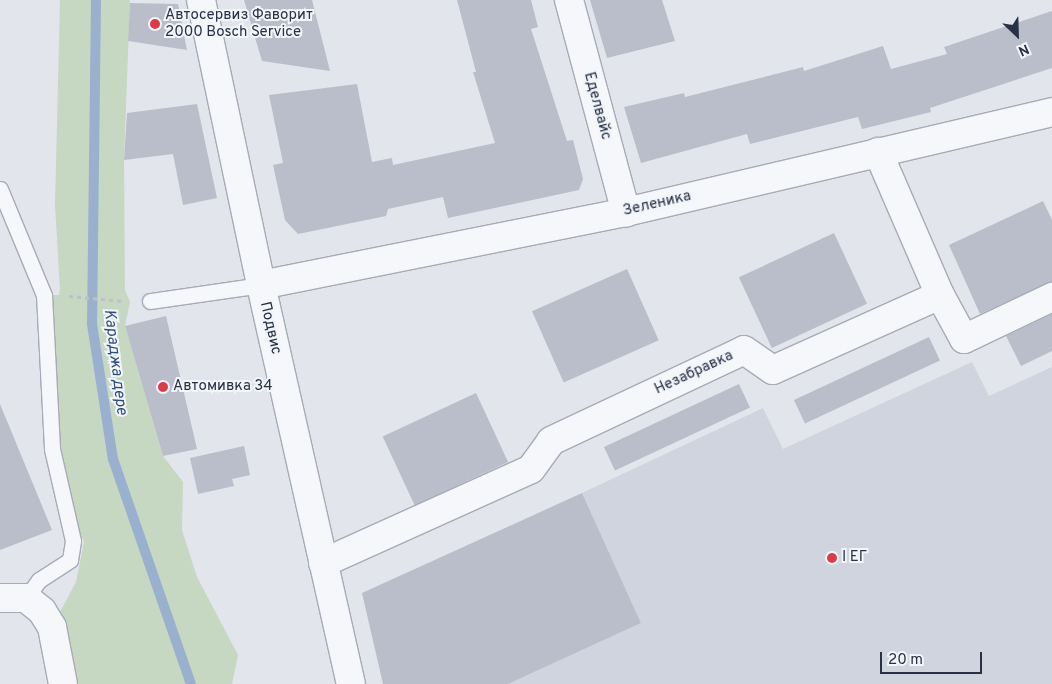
<!DOCTYPE html>
<meta charset="utf-8">
<style>
body{margin:0}
#map{position:relative;width:1052px;height:684px;overflow:hidden;background:#e2e5ec;font-family:Overpass,sans-serif}
div>[style]{position:absolute}
.built>*{inset:0;background:#d0d4de}
.green>*{inset:0;background:#c6d7c2}
.stream>*{height:10px;margin:-5px;padding:0 5px;transform-origin:5px;border-radius:5px;background:#9ab0cf}
.building>*{inset:0;background:#b9beca;transform-origin:0 0}
.path>*{height:3px;margin-top:-1.5px;transform-origin:0;background:repeating-linear-gradient(90deg,#bcc0c8 0 4px,transparent 0 8px)}
.roads{filter:drop-shadow(1px 0 #a6abb7) drop-shadow(-1px 0 #a6abb7) drop-shadow(0 1px #a6abb7) drop-shadow(0 -1px #a6abb7)}
.service>*{height:15px;margin:-7.5px;padding:0 7.5px;transform-origin:7.5px;border-radius:7.5px;background:#f5f7fa}
.minor>*{height:28px;margin:-14px;padding:0 14px;transform-origin:14px;border-radius:14px;background:#f5f7fa}
.tertiary>*{height:28px;margin:-14px;padding:0 14px;transform-origin:14px;border-radius:14px;background:#f5f7fa}
.dots>*{width:14px;height:14px;translate:-50% -50%;box-sizing:border-box;border:2px solid #f2f5f9;border-radius:50%}
span{translate:-50% -50%;white-space:nowrap;text-align:center;line-height:1.15;-webkit-text-stroke:4px #f2f5f9;paint-order:stroke}
.poi-label{font-size:15px;color:#283146}
.left{translate:0 -50%;text-align:left}
.street-label{font-size:15px;color:#283146}
.water-label{font-size:16px;color:#2e4d7e;font-style:italic}
.north{position:absolute;left:992px;top:10px;width:50px;height:50px;-webkit-text-stroke:4px #f2f5f9;paint-order:stroke;rotate:156deg;font-size:14px;font-weight:700;line-height:20px;text-align:center;color:#283146}
.north::after{content:'';display:block;margin:auto;width:18px;height:22px;background:#283146;clip-path:polygon(50% 0,100% 100%,50% 72%,0 100%)}
.scale{position:absolute;left:880px;top:652px;width:102px;height:22px;box-sizing:border-box;border:2px solid #283146;border-top:0;padding-left:6px;font-size:15px;line-height:18px;white-space:nowrap;color:#283146;-webkit-text-stroke:4px #f2f5f9;paint-order:stroke}
</style>
<div id="map">
<div class="built">
<i style="clip-path:polygon(972px 362px,989px 396px,1052px 367px,1052px 684px,508px 684px,641px 623px,582px 493px,763px 408px,783px 449px)"></i>
</div>
<div class="green">
<i style="clip-path:polygon(60px 0,130px 0,124px 160px,125px 290px,130px 302px,125px 326px,163px 456px,183px 482px,182px 530px,197px 577px,238px 655px,232px 684px,63px 684px,52px 627px,76px 582px,84px 542px,58px 478px,44px 295px,59px 295px,60px 289px,55px 205px)"></i>
</div>
<div class="stream">
<i style="left:96px;top:0;width:324px;rotate:90.7deg"></i>
<i style="left:92px;top:324px;width:137px;rotate:81.2deg"></i>
<i style="left:113px;top:459px;width:238px;rotate:70.9deg"></i>
</div>
<div class="building">
<i style="clip-path:polygon(244px 0,312px 0,330px 71px,262px 61px)"></i>
<i style="clip-path:polygon(457px 0,531px 0,538px 27px,531px 29px,567px 141px,573px 140px,583px 179px,579px 190px,448px 218px,443px 197px,388px 209px,386px 216px,298px 234px,285px 220px,273px 165px,283px 163px,269px 95px,357px 84px,372px 162px,392px 158px,393px 165px,495px 143px,473px 72px,476px 72px)"></i>
<i style="clip-path:polygon(590px 0,662px 0,675px 41px,607px 58px)"></i>
<i style="clip-path:polygon(130px 3px,178px 4px,187px 50px,128px 41px)"></i>
<i style="clip-path:polygon(1052px 11px,1052px 68px,930px 108px,931px 112px,862px 129px,858px 117px,750px 144px,747px 134px,641px 163px,624px 107px,684px 93px,685px 97px,803px 67px,804px 71px,883px 46px,891px 69px,947px 54px,944px 47px)"></i>
<i style="clip-path:polygon(197px 104px,217px 198px,183px 205px,173px 154px,124px 160px,127px 113px)"></i>
<i style="clip-path:polygon(1043px 201px,1052px 220px,1052px 282px,980px 314px,949px 245px)"></i>
<i style="left:834px;top:233px;width:78px;height:105px;rotate:65deg"></i>
<i style="left:627px;top:269px;width:78px;height:104px;rotate:66deg"></i>
<i style="clip-path:polygon(1052px 314px,1052px 351px,1021px 366px,1006px 336px)"></i>
<i style="clip-path:polygon(166px 316px,197px 449px,163px 456px,125px 326px)"></i>
<i style="left:929px;top:337px;width:26px;height:149px;rotate:65deg"></i>
<i style="left:739px;top:384px;width:26px;height:149px;rotate:65deg"></i>
<i style="left:476px;top:393px;width:76px;height:103px;rotate:65deg"></i>
<i style="clip-path:polygon(0 404px,52px 530px,0 550px)"></i>
<i style="clip-path:polygon(244px 446px,250px 475px,232px 479px,234px 486px,198px 494px,190px 458px)"></i>
<i style="clip-path:polygon(582px 493px,641px 623px,508px 684px,383px 684px,362px 593px)"></i>
</div>
<div class="path">
<i style="left:69px;top:296px;width:55px;rotate:5.2deg"></i>
</div>
<div class="roads">
<div class="service">
<i style="left:0;top:189px;width:115px;rotate:67.5deg"></i>
<i style="left:44px;top:295px;width:154px;rotate:87deg"></i>
<i style="left:52px;top:449px;width:94px;rotate:77.1deg"></i>
<i style="left:73px;top:541px;width:19px;rotate:99deg"></i>
<i style="left:70px;top:560px;width:37px;rotate:147deg"></i>
<i style="left:39px;top:580px;width:22px;rotate:126deg"></i>
<i style="left:150px;top:301px;width:112px;rotate:-8.2deg"></i>
</div>
<div class="minor">
<i style="left:569px;top:0;width:220px;rotate:75deg"></i>
<i style="left:878px;top:152px;width:156px;rotate:66.6deg"></i>
<i style="left:261px;top:285px;width:372px;rotate:-11.3deg"></i>
<i style="left:626px;top:212px;width:438px;rotate:-13.2deg"></i>
<i style="left:323px;top:563px;width:228px;rotate:-24.3deg"></i>
<i style="left:531px;top:469px;width:34px;rotate:-54deg"></i>
<i style="left:551px;top:441px;width:213px;rotate:-25.2deg"></i>
<i style="left:744px;top:350px;width:35px;rotate:35deg"></i>
<i style="left:773px;top:370px;width:183px;rotate:-24.2deg"></i>
<i style="left:940px;top:295px;width:50px;rotate:61.4deg"></i>
<i style="left:964px;top:339px;width:98px;rotate:-25.5deg"></i>
<i style="left:0;top:598px;width:26px"></i>
<i style="left:26px;top:598px;width:21px;rotate:39deg"></i>
<i style="left:42px;top:611px;width:19px;rotate:58deg"></i>
<i style="left:52px;top:627px;width:58px;rotate:79.1deg"></i>
</div>
<div class="tertiary">
<i style="left:201px;top:0;width:291px;rotate:78.1deg"></i>
<i style="left:261px;top:285px;width:409px;rotate:77.3deg"></i>
</div>
</div>
<div class="dots">
<i style="left:155px;top:24px;background:#dc3c4a"></i>
<i style="left:163px;top:387px;background:#dc3c4a"></i>
<i style="left:832px;top:558px;background:#dc3c4a"></i>
</div>
<div class="poi-label">
<span class="left" style="left:165px;top:24px">Автосервиз Фаворит<br>2000 Bosch Service</span>
<span class="left" style="left:173px;top:387px">Автомивка 34</span>
<span class="left" style="left:842px;top:558px">I ЕГ</span>
</div>
<div class="street-label">
<span style="left:597px;top:106px;rotate:75deg">Еделвайс</span>
<span style="left:657px;top:204px;rotate:-13deg">Зеленика</span>
<span style="left:270px;top:328px;rotate:77deg">Подвис</span>
<span style="left:694px;top:373px;rotate:-25deg">Незабравка</span>
</div>
<div class="water-label">
<span style="left:115px;top:362px;rotate:83deg">Караджа дере</span>
</div>
<div class="north">N</div>
<div class="scale">20 m</div>
</div>
